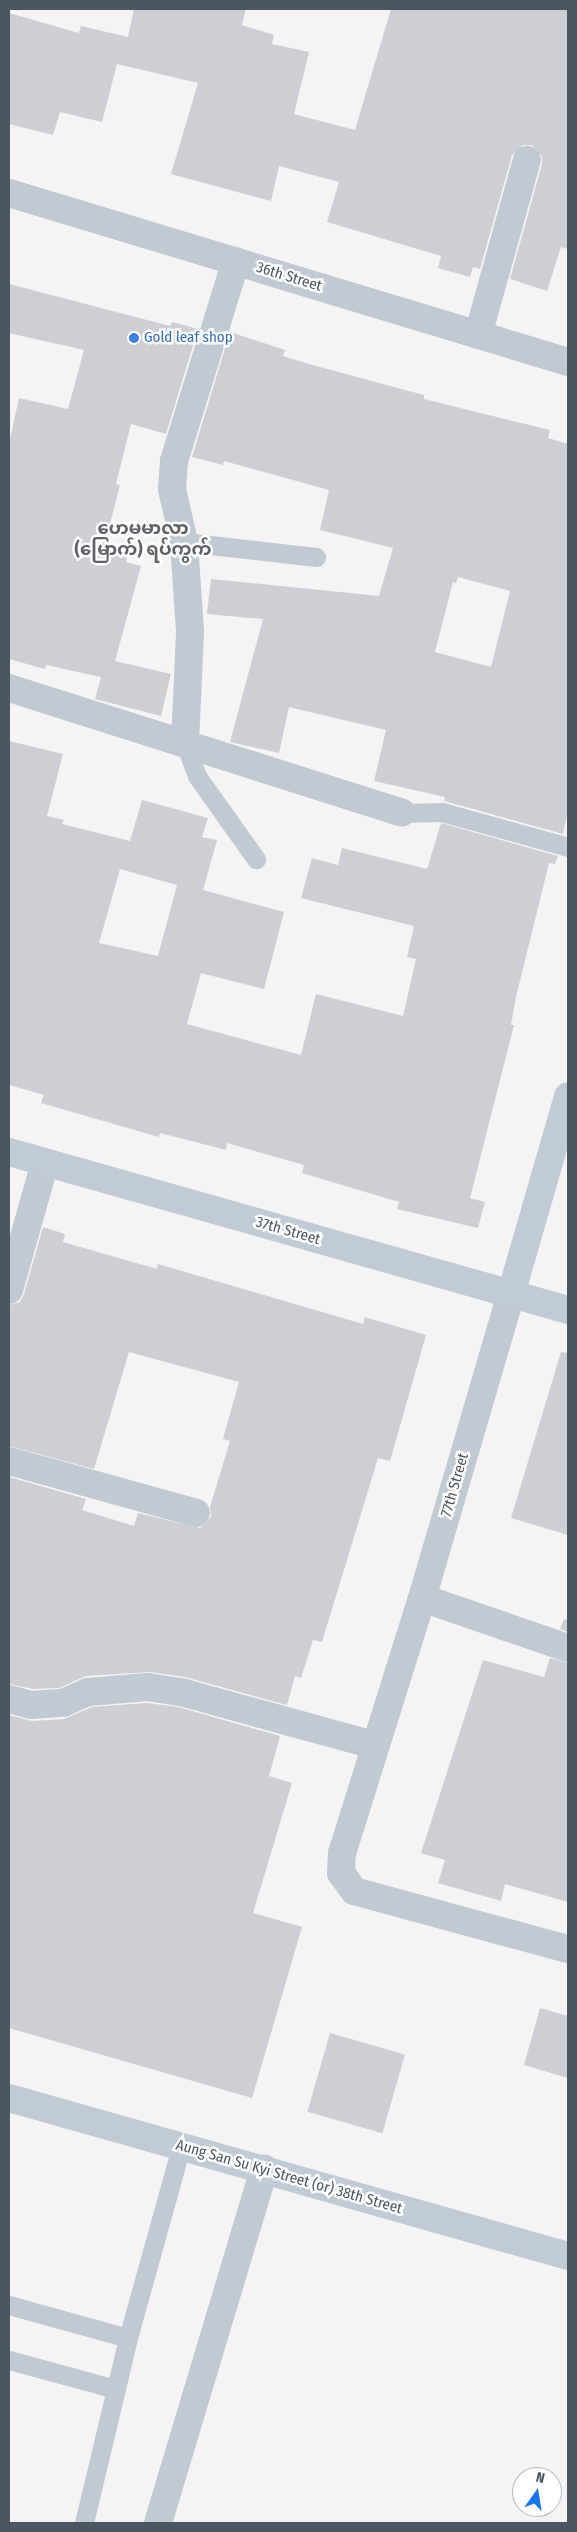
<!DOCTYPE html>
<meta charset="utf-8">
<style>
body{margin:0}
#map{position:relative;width:577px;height:2532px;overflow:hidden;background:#f5f3f3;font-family:"Fira Sans Condensed","Noto Sans Myanmar",sans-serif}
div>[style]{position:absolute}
.building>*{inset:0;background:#cdcfd5;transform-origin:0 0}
.lane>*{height:19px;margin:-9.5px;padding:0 9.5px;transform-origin:9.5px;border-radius:9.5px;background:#c1cad2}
.street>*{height:28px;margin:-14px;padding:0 14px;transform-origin:14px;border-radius:14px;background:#c1cad2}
.secondary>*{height:28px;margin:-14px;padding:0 14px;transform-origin:14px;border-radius:14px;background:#c1cbd6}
.dots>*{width:14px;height:14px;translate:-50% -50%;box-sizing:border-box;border:2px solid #fff;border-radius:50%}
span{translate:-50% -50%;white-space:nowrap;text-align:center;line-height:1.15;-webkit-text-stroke:5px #fff;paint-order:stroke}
.street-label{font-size:15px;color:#4a5661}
.shop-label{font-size:15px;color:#366cbe}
.left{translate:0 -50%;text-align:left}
.quarter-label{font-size:18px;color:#5f6368;font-weight:700}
.frame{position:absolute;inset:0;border:10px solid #4a5661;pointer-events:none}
.north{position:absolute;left:512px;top:2467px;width:50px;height:50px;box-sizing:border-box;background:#fff;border:1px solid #b7bbc0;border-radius:50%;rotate:13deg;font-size:14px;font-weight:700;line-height:20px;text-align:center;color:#4a5661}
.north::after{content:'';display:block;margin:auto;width:18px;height:22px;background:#1a73e8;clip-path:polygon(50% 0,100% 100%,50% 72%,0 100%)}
</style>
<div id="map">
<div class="building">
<i style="clip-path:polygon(134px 9px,246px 9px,242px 25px,274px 35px,272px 44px,309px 52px,294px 114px,355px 130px,391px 9px,568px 9px,568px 249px,561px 247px,547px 291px,510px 279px,542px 164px,542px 156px,532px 145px,523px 145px,512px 155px,480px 269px,473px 267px,470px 277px,438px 268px,441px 256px,327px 222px,339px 182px,279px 166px,271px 201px,171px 174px,198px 83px,117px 64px,102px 122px,60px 112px,53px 135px,9px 124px,9px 13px,79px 33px,81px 26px,128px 37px)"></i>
<i style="clip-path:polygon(9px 284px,170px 326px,172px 322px,198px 329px,166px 434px,131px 424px,116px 484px,120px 485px,103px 551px,127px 557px,126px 562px,141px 566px,115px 661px,171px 674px,161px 716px,95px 699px,101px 677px,46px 665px,45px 669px,9px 659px,9px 444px,19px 398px,68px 409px,84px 350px,9px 333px)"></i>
<i style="clip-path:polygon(evenodd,230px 332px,285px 350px,283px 356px,316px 366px,424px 395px,424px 399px,550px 430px,548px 438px,568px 444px,568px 811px,563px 834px,444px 801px,445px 797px,374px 781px,386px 730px,289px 707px,279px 753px,230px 742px,263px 619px,207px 614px,211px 579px,379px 596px,393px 548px,320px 530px,329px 490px,224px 461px,223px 465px,192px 457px,230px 332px,458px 577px,510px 591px,491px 667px,435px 652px,453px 582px,456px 583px,458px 577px)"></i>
<i style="clip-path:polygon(evenodd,9px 741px,63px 754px,47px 816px,64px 820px,62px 824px,130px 841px,142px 800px,208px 818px,202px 837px,217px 840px,203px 890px,284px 912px,264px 989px,201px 973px,187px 1024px,301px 1055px,316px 994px,403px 1016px,416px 959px,407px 957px,414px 926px,301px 898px,312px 858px,338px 865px,342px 848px,427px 869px,441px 823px,558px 856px,555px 864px,549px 863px,516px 997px,511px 1025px,514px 1025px,470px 1198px,485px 1202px,478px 1228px,397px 1209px,399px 1202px,302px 1173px,304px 1165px,227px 1143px,226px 1150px,160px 1133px,159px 1137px,41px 1103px,44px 1095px,9px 1085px,9px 741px,120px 869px,177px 885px,158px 956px,99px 943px,120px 869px)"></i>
<i style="clip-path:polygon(43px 1227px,65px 1234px,63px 1242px,157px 1269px,158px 1264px,363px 1324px,365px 1317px,426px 1335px,390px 1461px,378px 1458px,322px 1642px,313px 1640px,301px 1678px,295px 1676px,287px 1705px,185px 1677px,150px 1672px,86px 1676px,59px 1688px,33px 1689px,9px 1684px,9px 1477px,86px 1499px,82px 1510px,134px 1526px,138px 1513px,200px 1528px,211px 1517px,210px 1507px,230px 1441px,223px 1439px,239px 1382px,129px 1352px,94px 1469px,9px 1446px,9px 1305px,20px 1302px,24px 1294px)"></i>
<i style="clip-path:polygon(561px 1352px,568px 1353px,568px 1535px,511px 1518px)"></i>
<i style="clip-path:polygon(564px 1619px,568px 1620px,568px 1632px,560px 1629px)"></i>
<i style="clip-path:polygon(550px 1658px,568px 1663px,568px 1902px,505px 1884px,501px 1901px,438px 1883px,445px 1860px,421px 1853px,483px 1660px,544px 1677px)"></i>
<i style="clip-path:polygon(147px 1703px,178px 1707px,280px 1736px,269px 1776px,292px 1783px,253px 1913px,302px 1927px,252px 2098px,9px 2028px,9px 1715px,32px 1721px,64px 1719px,92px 1707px)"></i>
<i style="clip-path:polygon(540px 2008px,568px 2016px,568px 2078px,524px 2065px)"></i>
<i style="left:330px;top:2033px;width:78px;height:82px;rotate:16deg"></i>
</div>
<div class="lane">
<i style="left:184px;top:542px;width:133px;rotate:6.5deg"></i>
<i style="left:185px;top:743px;width:35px;rotate:70deg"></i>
<i style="left:197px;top:776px;width:102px;rotate:54.6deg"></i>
<i style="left:402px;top:813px;width:40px;rotate:-1.4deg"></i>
<i style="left:442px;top:812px;width:131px;rotate:15.5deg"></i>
<i style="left:9px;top:2305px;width:123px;rotate:15.5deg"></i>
<i style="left:9px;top:2360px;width:111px;rotate:15.2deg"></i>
<i style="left:84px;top:2523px;width:190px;rotate:-76.6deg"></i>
<i style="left:128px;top:2338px;width:198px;rotate:-74.5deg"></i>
</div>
<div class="street">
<i style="left:9px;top:193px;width:584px;rotate:16.82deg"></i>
<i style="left:478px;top:335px;width:182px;rotate:-74.4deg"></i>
<i style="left:9px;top:688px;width:412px;rotate:17.6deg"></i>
<i style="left:185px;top:743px;width:112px;rotate:-87.4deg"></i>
<i style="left:190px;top:631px;width:89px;rotate:-93.9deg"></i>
<i style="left:184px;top:542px;width:54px;rotate:-102.8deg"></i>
<i style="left:172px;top:489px;width:28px;rotate:-86deg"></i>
<i style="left:174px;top:461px;width:209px;rotate:-72.8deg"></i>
<i style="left:9px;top:1290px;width:132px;rotate:-74.2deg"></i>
<i style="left:511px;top:1294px;width:317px;rotate:106.3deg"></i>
<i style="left:422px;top:1598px;width:267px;rotate:107.4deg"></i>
<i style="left:342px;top:1853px;width:20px;rotate:93deg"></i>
<i style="left:341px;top:1873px;width:22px;rotate:54deg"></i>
<i style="left:354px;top:1891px;width:222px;rotate:15.2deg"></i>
<i style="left:9px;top:1461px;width:194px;rotate:15.5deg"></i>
<i style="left:422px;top:1598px;width:154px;rotate:18.9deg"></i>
<i style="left:9px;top:1699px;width:23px;rotate:15deg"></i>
<i style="left:31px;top:1705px;width:32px;rotate:-4deg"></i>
<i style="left:63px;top:1703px;width:27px;rotate:-24deg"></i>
<i style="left:88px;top:1692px;width:60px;rotate:-4.8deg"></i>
<i style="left:148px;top:1687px;width:33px;rotate:9deg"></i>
<i style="left:181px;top:1692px;width:200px;rotate:15.4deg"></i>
<i style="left:158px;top:2523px;width:370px;rotate:-73.3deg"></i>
</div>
<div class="secondary">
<i style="left:9px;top:1152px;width:581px;rotate:15.78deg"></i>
<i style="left:511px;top:1294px;width:206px;rotate:-73.9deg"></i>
<i style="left:9px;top:2098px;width:581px;rotate:15.78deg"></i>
</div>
<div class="dots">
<i style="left:134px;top:338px;background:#3f7fe0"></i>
</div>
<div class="street-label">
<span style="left:289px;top:277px;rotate:17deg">36th Street</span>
<span style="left:288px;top:1231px;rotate:16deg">37th Street</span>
<span style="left:455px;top:1485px;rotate:-74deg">77th Street</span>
<span style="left:289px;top:2177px;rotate:16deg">Aung San Su Kyi Street (or) 38th Street</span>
</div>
<div class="shop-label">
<span class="left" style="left:144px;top:338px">Gold leaf shop</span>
</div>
<div class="quarter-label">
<span style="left:143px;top:539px">ဟေမမာလာ<br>(မြောက်) ရပ်ကွက်</span>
</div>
<div class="frame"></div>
<div class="north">N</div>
</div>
